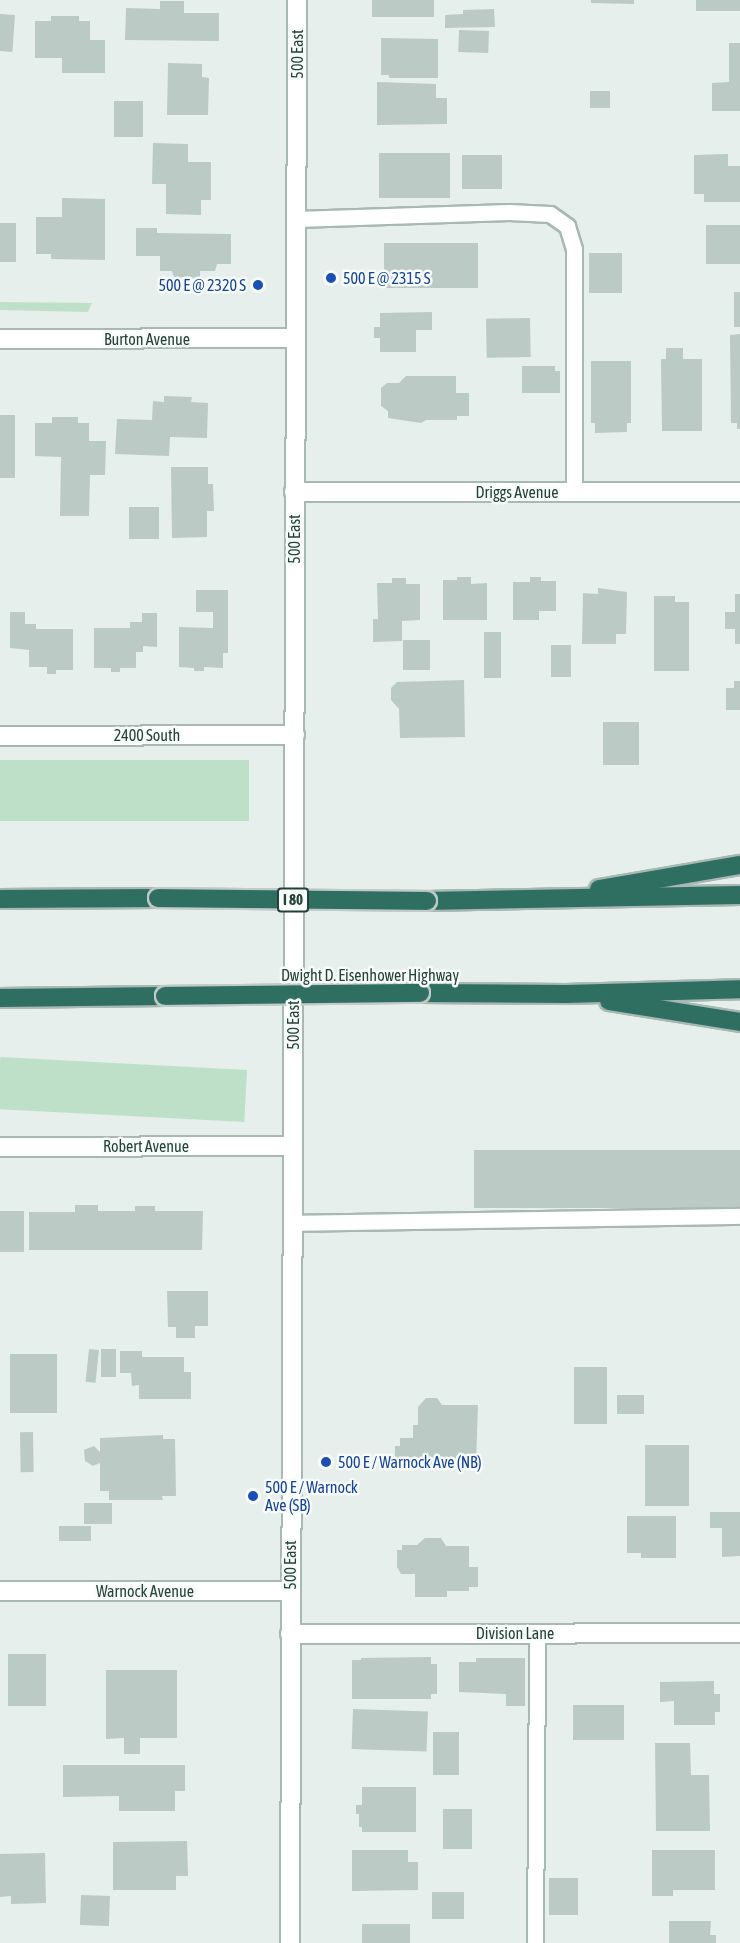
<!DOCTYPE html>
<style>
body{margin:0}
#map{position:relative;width:740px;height:1943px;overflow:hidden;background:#e6efeb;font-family:"Asap Condensed",sans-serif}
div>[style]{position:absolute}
.green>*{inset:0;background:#bfe0c8;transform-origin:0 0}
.building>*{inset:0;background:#bbcac4;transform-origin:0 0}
.roads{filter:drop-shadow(2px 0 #a8b8b2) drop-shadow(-2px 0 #a8b8b2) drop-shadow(0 2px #a8b8b2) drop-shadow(0 -2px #a8b8b2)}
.lane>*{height:15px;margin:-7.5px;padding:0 7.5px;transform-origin:7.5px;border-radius:7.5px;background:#fff}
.street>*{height:18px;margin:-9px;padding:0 9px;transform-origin:9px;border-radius:9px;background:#fff}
.secondary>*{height:18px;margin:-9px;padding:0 9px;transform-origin:9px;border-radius:9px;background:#fff}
.highway>*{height:18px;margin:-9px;padding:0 9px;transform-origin:9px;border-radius:9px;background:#2f6f62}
.bridges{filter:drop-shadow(2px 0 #c2cac8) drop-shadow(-2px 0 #c2cac8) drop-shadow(0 2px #c2cac8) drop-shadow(0 -2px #c2cac8)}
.highway-bridge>*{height:18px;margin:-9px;padding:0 9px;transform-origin:9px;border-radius:9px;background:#2f6f62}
.dots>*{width:16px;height:16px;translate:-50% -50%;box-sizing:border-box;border:3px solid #f7fbf9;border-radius:50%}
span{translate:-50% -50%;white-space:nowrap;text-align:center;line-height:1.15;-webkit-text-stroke:5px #f7fbf9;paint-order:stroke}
.shield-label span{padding:2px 4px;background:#f7fbf9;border:2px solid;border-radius:4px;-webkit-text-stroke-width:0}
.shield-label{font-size:15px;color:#24423a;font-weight:700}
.street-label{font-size:16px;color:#24423a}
.transit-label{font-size:16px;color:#164399}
.left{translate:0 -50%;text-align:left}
.right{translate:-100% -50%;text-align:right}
</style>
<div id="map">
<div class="green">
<i style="clip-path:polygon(0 302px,92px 303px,88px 312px,0 310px)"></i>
<i style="left:0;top:760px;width:249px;height:61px"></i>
<i style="left:247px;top:1070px;width:52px;height:247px;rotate:93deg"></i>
</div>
<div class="building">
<i style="left:372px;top:0;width:62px;height:17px"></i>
<i style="clip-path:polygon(591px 0,634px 0,634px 4px,591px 3px)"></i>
<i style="left:696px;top:0;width:44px;height:11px"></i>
<i style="clip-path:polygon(160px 1px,184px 1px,184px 13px,219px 13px,219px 41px,125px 40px,126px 8px,160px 9px)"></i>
<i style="clip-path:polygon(494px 9px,495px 27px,445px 28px,445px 15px,463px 14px,463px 10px)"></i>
<i style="left:0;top:14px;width:15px;height:37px;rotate:4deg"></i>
<i style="clip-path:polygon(51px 16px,79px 16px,79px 21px,90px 21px,90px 40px,105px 40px,105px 73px,62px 73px,62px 58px,35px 58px,35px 21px,51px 21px)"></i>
<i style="left:459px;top:30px;width:30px;height:22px;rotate:2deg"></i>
<i style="clip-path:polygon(381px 38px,438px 39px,438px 78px,389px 78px,389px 75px,381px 75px)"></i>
<i style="clip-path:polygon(729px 43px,740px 43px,740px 111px,712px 111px,712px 83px,729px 82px)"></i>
<i style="clip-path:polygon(168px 63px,202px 64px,202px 77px,209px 78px,208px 115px,167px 115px)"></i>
<i style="clip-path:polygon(377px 82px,436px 84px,436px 98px,447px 98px,447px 124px,377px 125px)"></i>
<i style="left:590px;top:91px;width:20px;height:17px"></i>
<i style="left:114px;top:101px;width:29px;height:36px"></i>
<i style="clip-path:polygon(153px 143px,188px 144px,188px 162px,211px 162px,211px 200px,201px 200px,201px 215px,166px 214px,166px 184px,152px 184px)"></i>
<i style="left:379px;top:153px;width:71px;height:45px"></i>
<i style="clip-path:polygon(728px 154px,728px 166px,740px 166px,740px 202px,704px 202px,704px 194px,694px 194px,694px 155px)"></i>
<i style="left:462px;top:155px;width:40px;height:34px"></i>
<i style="clip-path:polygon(62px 198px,105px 199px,105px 260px,51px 259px,51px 254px,36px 254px,36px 217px,62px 217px)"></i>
<i style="left:0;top:223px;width:16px;height:39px"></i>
<i style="left:740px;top:225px;width:39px;height:34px;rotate:90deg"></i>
<i style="clip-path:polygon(136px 228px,157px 228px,157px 233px,231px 234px,231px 264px,217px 264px,215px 271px,200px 271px,200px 278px,174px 277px,172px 271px,160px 271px,160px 256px,136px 256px)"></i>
<i style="left:478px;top:243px;width:45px;height:94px;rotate:90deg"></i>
<i style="left:589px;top:253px;width:33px;height:40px"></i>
<i style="left:734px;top:292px;width:6px;height:35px"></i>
<i style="clip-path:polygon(432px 312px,432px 330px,416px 330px,416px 352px,380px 352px,380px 338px,374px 338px,374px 327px,380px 327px,380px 313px)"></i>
<i style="left:530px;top:318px;width:39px;height:44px;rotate:89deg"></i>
<i style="clip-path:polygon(740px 334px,740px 429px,737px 429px,737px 423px,731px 423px,730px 335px)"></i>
<i style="clip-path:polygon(666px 348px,683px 348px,683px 359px,702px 359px,702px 431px,662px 431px,661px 359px,666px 359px)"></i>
<i style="clip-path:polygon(591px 361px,631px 361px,631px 423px,627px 423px,627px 432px,595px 433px,595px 423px,591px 423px)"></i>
<i style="clip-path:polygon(522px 366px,555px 366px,555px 371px,560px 371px,560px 393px,522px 393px)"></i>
<i style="clip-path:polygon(406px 376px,456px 376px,456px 393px,469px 393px,469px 416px,457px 416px,457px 420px,426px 420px,421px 423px,388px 418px,388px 411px,381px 406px,381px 388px,387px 383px,399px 383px)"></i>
<i style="clip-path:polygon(164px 396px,192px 397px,191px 402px,208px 403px,207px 438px,170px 437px,169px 456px,115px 454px,117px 419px,152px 420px,153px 401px,164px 402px)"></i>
<i style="left:0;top:415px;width:15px;height:63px"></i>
<i style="clip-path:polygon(52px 417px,78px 417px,78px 423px,89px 423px,89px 441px,106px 441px,105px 475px,90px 475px,89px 516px,60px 516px,61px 457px,35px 456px,35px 423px,52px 423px)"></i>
<i style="clip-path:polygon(171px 467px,208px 467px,208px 484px,213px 484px,214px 511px,207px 511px,207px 537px,172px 538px)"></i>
<i style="left:129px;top:507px;width:30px;height:32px"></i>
<i style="clip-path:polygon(457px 577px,471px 577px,471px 584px,487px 583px,487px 620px,443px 620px,443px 580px,457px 580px)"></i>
<i style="clip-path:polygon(530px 577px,541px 577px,541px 581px,556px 581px,556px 611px,539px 611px,539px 620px,513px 620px,513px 582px,530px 582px)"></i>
<i style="clip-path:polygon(392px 578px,406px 578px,406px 584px,420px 584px,420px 620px,402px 621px,402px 641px,373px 642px,373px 619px,378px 619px,377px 583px,392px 583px)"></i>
<i style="clip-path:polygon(598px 588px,627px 592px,626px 634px,616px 634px,616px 644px,582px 644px,583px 593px,598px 594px)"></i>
<i style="clip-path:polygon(196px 590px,228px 590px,228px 653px,223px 653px,223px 668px,204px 667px,204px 671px,194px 671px,194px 668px,179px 667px,179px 627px,213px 628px,213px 612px,196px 612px)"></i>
<i style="clip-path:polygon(735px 594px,740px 594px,740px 644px,735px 644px,735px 629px,725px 629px,725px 612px,735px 612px)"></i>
<i style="clip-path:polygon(654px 596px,675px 596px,675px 602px,689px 602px,689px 671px,654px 671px)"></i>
<i style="clip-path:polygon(10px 612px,25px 612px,25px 624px,36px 624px,36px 629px,73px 629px,73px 670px,56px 670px,56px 674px,47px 674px,47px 667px,29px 667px,29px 650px,10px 648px)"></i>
<i style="clip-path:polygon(142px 613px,157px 613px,157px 647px,143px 646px,143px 652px,136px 652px,136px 668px,120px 668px,120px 672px,111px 672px,111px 668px,94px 668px,94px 628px,130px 628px,130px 622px,142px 622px)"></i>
<i style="left:484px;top:632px;width:17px;height:46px"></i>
<i style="left:403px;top:640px;width:27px;height:30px"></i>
<i style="left:551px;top:645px;width:20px;height:32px"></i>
<i style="clip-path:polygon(464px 680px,465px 737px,400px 738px,399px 709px,391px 700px,391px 688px,397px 682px)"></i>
<i style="clip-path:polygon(734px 681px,740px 681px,740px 710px,726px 710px,726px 688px,734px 688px)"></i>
<i style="left:603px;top:722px;width:36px;height:43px"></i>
<i style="left:474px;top:1150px;width:266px;height:58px"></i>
<i style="clip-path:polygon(75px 1205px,98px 1205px,98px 1211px,135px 1211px,135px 1206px,155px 1206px,155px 1211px,203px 1211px,202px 1250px,29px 1250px,29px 1212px,75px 1212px)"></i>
<i style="left:0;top:1211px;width:24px;height:41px"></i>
<i style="clip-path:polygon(167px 1291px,208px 1291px,208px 1326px,195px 1326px,195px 1338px,176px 1338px,176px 1327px,168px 1327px)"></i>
<i style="left:89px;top:1349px;width:10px;height:33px;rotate:6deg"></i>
<i style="left:116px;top:1349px;width:28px;height:15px;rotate:90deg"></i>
<i style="clip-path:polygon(120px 1351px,142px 1351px,142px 1357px,184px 1357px,184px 1372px,191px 1372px,191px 1399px,139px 1399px,139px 1385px,132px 1386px,131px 1373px,120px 1373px)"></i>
<i style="left:10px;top:1354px;width:47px;height:59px"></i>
<i style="left:574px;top:1367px;width:33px;height:57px"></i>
<i style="left:617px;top:1395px;width:27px;height:19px"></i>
<i style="clip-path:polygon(426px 1398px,437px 1398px,442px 1405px,478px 1405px,476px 1464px,447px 1464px,447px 1469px,426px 1469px,426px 1465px,395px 1465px,395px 1446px,400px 1446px,400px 1438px,413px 1438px,413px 1425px,418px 1425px,418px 1407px)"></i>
<i style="left:33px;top:1432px;width:40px;height:13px;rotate:89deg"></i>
<i style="clip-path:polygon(163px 1435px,163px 1439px,175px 1439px,176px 1496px,162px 1496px,163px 1500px,109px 1500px,109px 1491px,100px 1491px,100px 1463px,93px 1466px,85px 1461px,84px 1450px,94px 1446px,100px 1452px,100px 1438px)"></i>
<i style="left:645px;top:1445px;width:44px;height:61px"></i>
<i style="left:84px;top:1503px;width:28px;height:21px"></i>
<i style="clip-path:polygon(710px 1512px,740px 1512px,740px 1556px,722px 1557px,722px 1528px,710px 1528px)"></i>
<i style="clip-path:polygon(627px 1516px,676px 1516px,676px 1558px,641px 1558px,641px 1553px,627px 1553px)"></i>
<i style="left:59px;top:1526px;width:32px;height:15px"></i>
<i style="clip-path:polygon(425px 1538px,441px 1538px,446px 1546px,469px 1546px,469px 1567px,478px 1567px,478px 1587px,469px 1587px,469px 1591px,447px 1591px,447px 1597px,415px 1597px,415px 1574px,401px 1574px,397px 1567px,397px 1550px,402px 1550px,402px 1545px,417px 1545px)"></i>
<i style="left:8px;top:1654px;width:38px;height:52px"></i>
<i style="clip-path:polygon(431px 1657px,431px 1664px,437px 1664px,437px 1694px,431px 1694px,431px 1699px,352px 1699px,352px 1660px,361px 1660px,361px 1658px)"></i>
<i style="clip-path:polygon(476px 1658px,525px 1658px,525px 1706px,506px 1706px,506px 1694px,459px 1692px,459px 1662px,476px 1662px)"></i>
<i style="clip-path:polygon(106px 1670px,177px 1670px,177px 1738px,140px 1738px,140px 1754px,124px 1754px,124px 1738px,106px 1739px)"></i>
<i style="clip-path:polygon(714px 1681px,714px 1694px,720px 1694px,720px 1712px,715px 1712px,715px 1725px,674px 1725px,674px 1701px,660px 1702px,660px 1682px)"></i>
<i style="left:573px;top:1705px;width:51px;height:35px"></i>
<i style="left:353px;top:1709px;width:75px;height:40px;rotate:2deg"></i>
<i style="left:433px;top:1732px;width:26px;height:43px"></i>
<i style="clip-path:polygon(655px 1743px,690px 1743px,691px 1775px,709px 1775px,710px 1831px,656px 1831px)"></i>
<i style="clip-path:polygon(63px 1765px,185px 1765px,185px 1791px,175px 1791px,175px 1811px,119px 1811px,119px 1796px,63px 1797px)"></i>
<i style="clip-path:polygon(362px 1787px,416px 1787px,416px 1832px,362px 1832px,362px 1827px,359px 1827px,359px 1814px,356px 1814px,356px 1805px,362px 1805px)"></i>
<i style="left:472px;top:1809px;width:40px;height:29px;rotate:90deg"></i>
<i style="clip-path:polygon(187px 1841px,188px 1876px,176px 1876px,176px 1890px,113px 1890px,113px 1842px)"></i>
<i style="clip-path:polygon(352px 1850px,408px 1850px,408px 1862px,418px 1862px,418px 1890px,352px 1891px)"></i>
<i style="clip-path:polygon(652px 1850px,715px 1850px,715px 1890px,673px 1890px,673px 1896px,652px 1896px)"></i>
<i style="clip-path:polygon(45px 1853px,46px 1903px,11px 1904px,11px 1896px,0 1897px,0 1854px)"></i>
<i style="left:549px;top:1878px;width:29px;height:37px"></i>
<i style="left:432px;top:1892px;width:32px;height:27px"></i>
<i style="left:81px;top:1895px;width:29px;height:30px;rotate:2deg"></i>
<i style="clip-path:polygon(669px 1921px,711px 1921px,710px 1935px,716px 1935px,716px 1943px,669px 1943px)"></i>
<i style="left:362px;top:1924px;width:48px;height:19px"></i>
</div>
<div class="roads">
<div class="lane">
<i style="left:296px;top:219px;width:213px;rotate:-1.9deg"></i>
<i style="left:509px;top:212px;width:41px;rotate:2.8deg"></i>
<i style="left:550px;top:214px;width:21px;rotate:35deg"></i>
<i style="left:567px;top:226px;width:24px;rotate:73deg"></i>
<i style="left:574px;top:249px;width:243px;rotate:90deg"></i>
<i style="left:292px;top:1223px;width:448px;rotate:-0.9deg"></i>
<i style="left:535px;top:1943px;width:310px;rotate:-89.6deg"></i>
</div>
<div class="street">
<i style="left:0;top:339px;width:294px;rotate:-0.2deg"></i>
<i style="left:294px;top:492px;width:446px"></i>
<i style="left:0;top:736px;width:295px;rotate:-0.2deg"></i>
<i style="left:0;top:1147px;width:292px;rotate:-0.2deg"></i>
<i style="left:0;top:1591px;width:290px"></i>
<i style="left:290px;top:1634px;width:450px;rotate:-0.1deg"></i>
</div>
<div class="secondary">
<i style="left:290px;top:1943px;width:1943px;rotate:-89.79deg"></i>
</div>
<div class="highway">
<i style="left:599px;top:889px;width:143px;rotate:-9.7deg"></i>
<i style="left:0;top:899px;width:158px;rotate:-0.4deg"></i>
<i style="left:427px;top:901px;width:313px;rotate:-1.1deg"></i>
<i style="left:420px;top:993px;width:146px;rotate:0.4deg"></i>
<i style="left:566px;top:994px;width:174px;rotate:-1.6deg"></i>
<i style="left:0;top:998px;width:165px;rotate:-0.7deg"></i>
<i style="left:609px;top:1001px;width:133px;rotate:9.1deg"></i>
</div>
</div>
<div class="bridges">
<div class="highway-bridge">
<i style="left:158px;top:898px;width:269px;rotate:0.6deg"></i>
<i style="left:165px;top:996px;width:255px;rotate:-0.7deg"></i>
</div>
</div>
<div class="dots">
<i style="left:331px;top:278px;background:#1a4fb4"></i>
<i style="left:258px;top:285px;background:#1a4fb4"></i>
<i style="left:326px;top:1462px;background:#1a4fb4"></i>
<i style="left:253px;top:1496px;background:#1a4fb4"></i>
</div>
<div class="shield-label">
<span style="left:293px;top:900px">I 80</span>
</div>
<div class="street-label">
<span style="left:297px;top:54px;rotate:-90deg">500 East</span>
<span style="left:147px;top:339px">Burton Avenue</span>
<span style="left:517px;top:492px">Driggs Avenue</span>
<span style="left:294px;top:539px;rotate:-90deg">500 East</span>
<span style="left:147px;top:735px">2400 South</span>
<span style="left:370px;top:975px">Dwight D. Eisenhower Highway</span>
<span style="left:293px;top:1025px;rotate:-90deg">500 East</span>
<span style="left:146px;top:1146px">Robert Avenue</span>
<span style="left:290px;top:1565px;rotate:-90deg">500 East</span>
<span style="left:145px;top:1591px">Warnock Avenue</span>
<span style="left:515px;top:1633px">Division Lane</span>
</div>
<div class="transit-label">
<span class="left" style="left:343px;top:278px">500 E @ 2315 S</span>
<span class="right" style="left:246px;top:285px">500 E @ 2320 S</span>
<span class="left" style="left:338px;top:1462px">500 E / Warnock Ave (NB)</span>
<span class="left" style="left:265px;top:1496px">500 E / Warnock<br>Ave (SB)</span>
</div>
</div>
